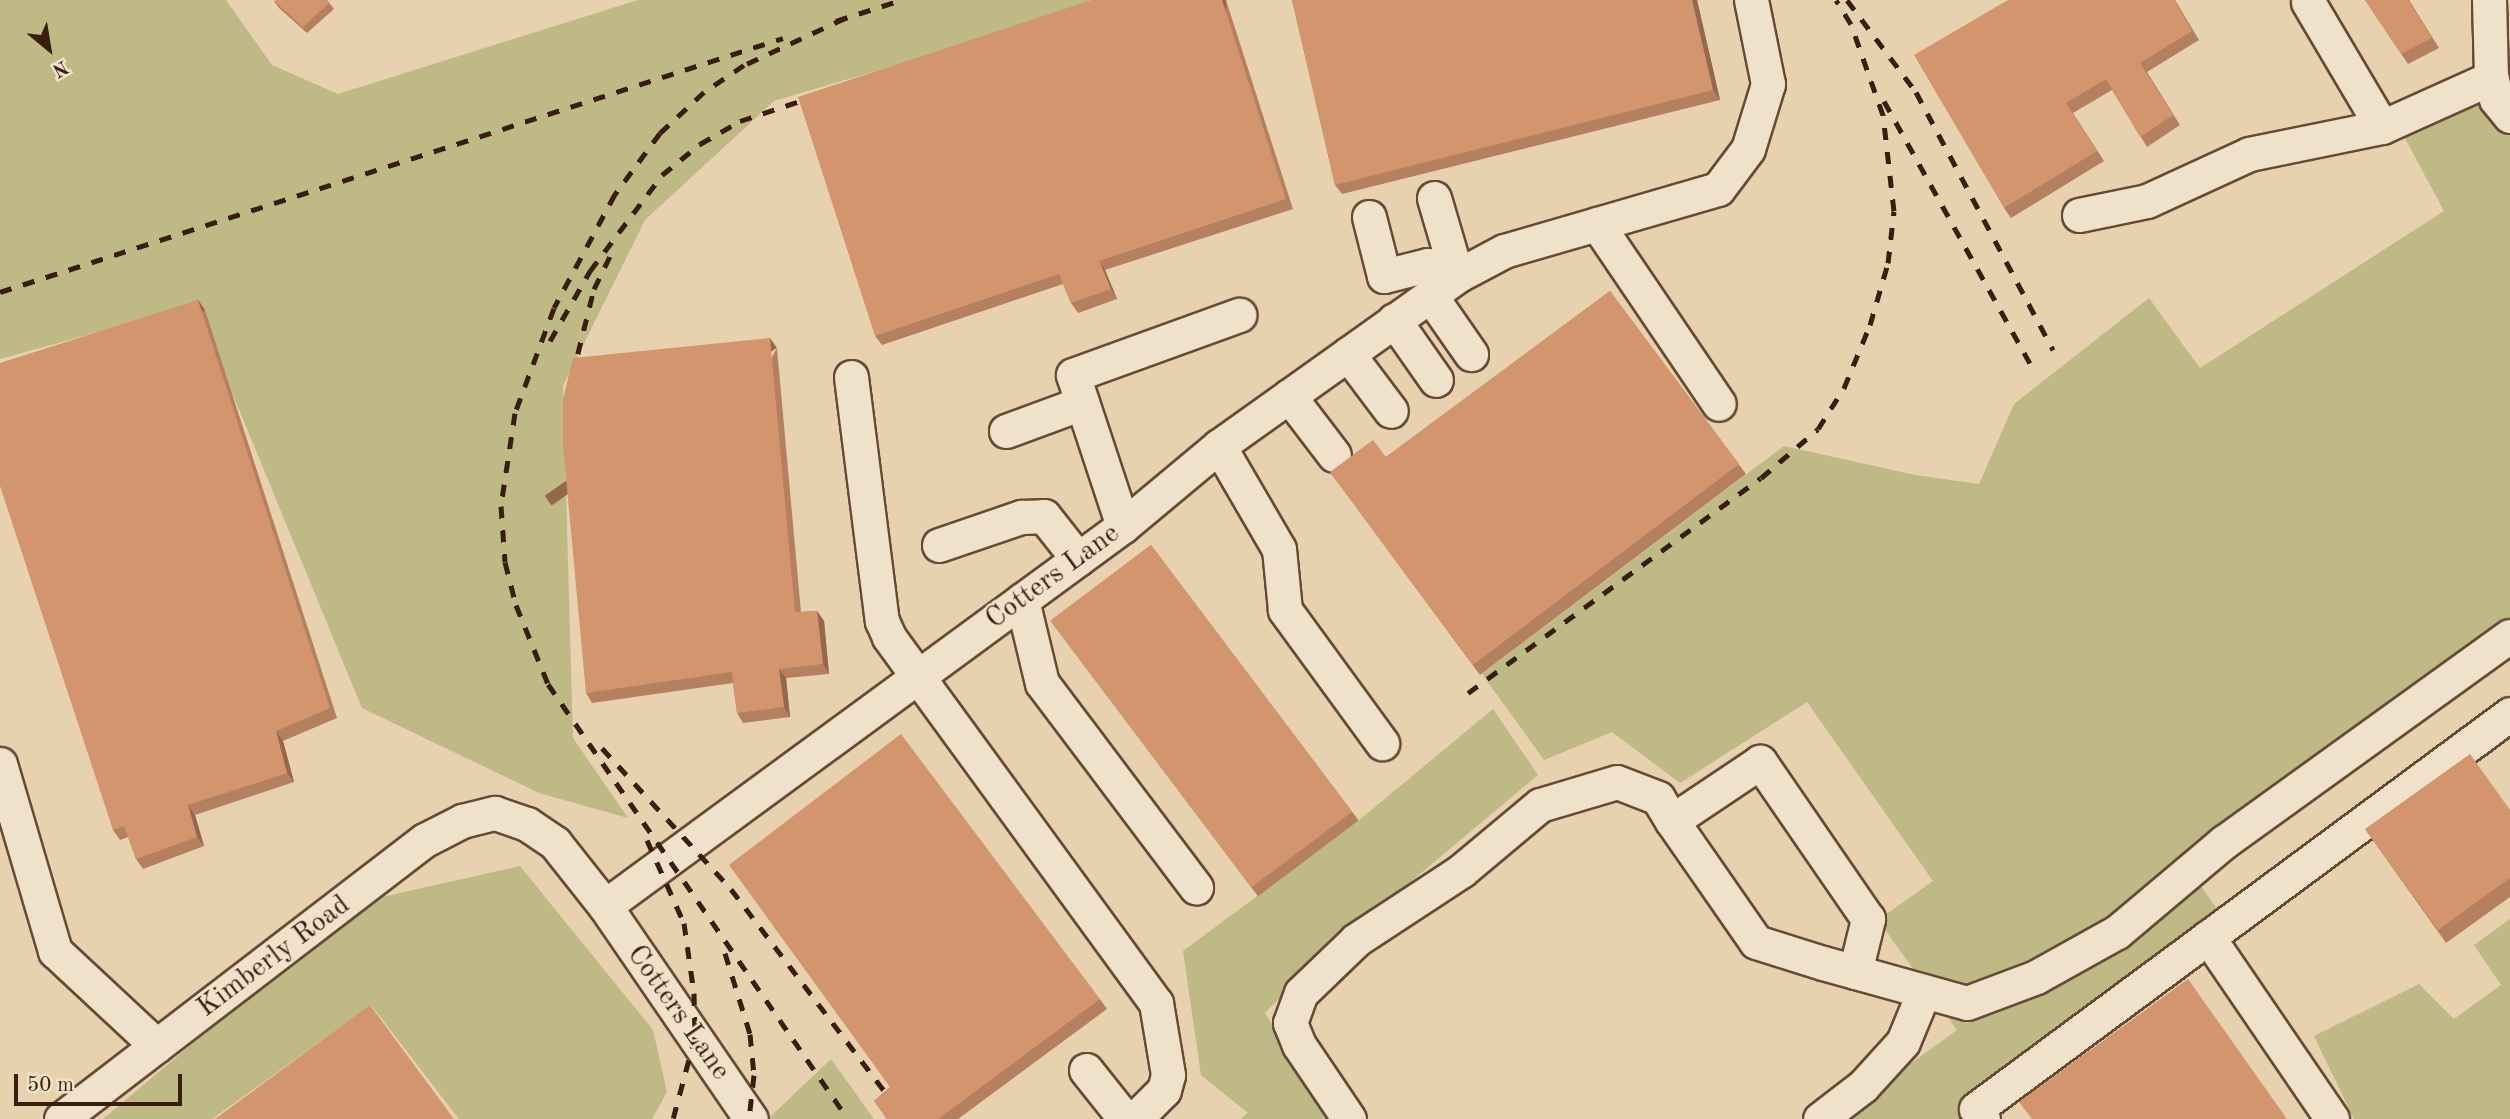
<!DOCTYPE html>
<style>
body{margin:0}
#map{position:relative;width:2510px;height:1119px;overflow:hidden;background:#e8d1af;font-family:"Old Standard TT",serif}
div>[style]{position:absolute}
.green>*{inset:0;background:#beb985}
.roads{filter:drop-shadow(2px 0 #654b36) drop-shadow(-2px 0 #654b36) drop-shadow(0 2px #654b36) drop-shadow(0 -2px #654b36)}
.minor>*{height:33px;margin:-16.5px;padding:0 16.5px;transform-origin:16.5px;border-radius:16.5px;background:#f0e1cb}
.rail>*{height:5px;margin-top:-2.5px;transform-origin:0;background:repeating-linear-gradient(90deg,#391e0d 0 12px,transparent 0 24px)}
.wall>*{inset:0;background:#b5805f;transform-origin:0 0}
.shaded-wall>*{inset:0;background:#94684d;transform-origin:0 0}
.building>*{inset:0;background:#d3956e;transform-origin:0 0}
span{translate:-50% -50%;white-space:nowrap;text-align:center;line-height:1.15;-webkit-text-stroke:5px #f0e1cb;paint-order:stroke}
.street-label{font-size:28px;color:#391e0d}
.north{position:absolute;left:14px;top:14px;width:70px;height:70px;-webkit-text-stroke:5px #f0e1cb;paint-order:stroke;rotate:150deg;font-size:19px;font-weight:700;line-height:28px;text-align:center;color:#391e0d}
.north::after{content:'';display:block;margin:auto;width:24px;height:32px;background:#391e0d;clip-path:polygon(50% 0,100% 100%,50% 72%,0 100%)}
.scale{position:absolute;left:14px;top:1074px;width:168px;height:32px;box-sizing:border-box;border:4px solid #391e0d;border-top:0;padding-left:9px;font-size:21px;line-height:24px;white-space:nowrap;color:#391e0d;-webkit-text-stroke:5px #f0e1cb;paint-order:stroke}
</style>
<div id="map">
<div class="green">
<i style="clip-path:polygon(0 0,226px 0,272px 65px,338px 94px,638px 0,1118px 0,774px 101px,645px 220px,563px 386px,573px 738px,628px 818px,539px 793px,362px 708px,196px 305px,0 359px)"></i>
<i style="clip-path:polygon(2461px 79px,2510px 127px,2510px 624px,2186px 865px,2233px 932px,1975px 1119px,1834px 1119px,1957px 1030px,1878px 920px,1933px 881px,1807px 702px,1680px 783px,1612px 732px,1544px 760px,1482px 674px,1784px 446px,1915px 475px,1979px 484px,2014px 404px,2149px 298px,2200px 368px,2444px 211px,2387px 105px)"></i>
<i style="clip-path:polygon(1493px 709px,1538px 775px,1314px 963px,1265px 1013px,1334px 1119px,1240px 1119px,1248px 1113px,1201px 1075px,1183px 951px,1357px 822px)"></i>
<i style="clip-path:polygon(520px 866px,653px 1030px,667px 1092px,652px 1119px,459px 1119px,371px 1005px,212px 1119px,103px 1119px,360px 902px)"></i>
<i style="clip-path:polygon(2510px 919px,2510px 1119px,2354px 1119px,2314px 1036px,2419px 984px,2454px 1019px,2501px 985px,2474px 945px)"></i>
<i style="clip-path:polygon(831px 1059px,874px 1119px,772px 1119px,770px 1117px)"></i>
</div>
<div class="roads">
<div class="minor">
<i style="left:2489px;top:0;width:75px;rotate:88.5deg"></i>
<i style="left:2491px;top:75px;width:25px;rotate:78deg"></i>
<i style="left:2496px;top:99px;width:22px;rotate:51deg"></i>
<i style="left:2308px;top:2px;width:145px;rotate:59.4deg"></i>
<i style="left:1434px;top:198px;width:81px;rotate:73.6deg"></i>
<i style="left:2079px;top:215px;width:69px;rotate:-11.6deg"></i>
<i style="left:2147px;top:201px;width:112px;rotate:-24.7deg"></i>
<i style="left:2249px;top:154px;width:136px;rotate:-11.5deg"></i>
<i style="left:2382px;top:127px;width:120px;rotate:-24.2deg"></i>
<i style="left:1369px;top:217px;width:61px;rotate:75.7deg"></i>
<i style="left:1384px;top:276px;width:45px;rotate:-14deg"></i>
<i style="left:1428px;top:265px;width:27px;rotate:70deg"></i>
<i style="left:1597px;top:224px;width:217px;rotate:55.9deg"></i>
<i style="left:1430px;top:295px;width:72px;rotate:55.2deg"></i>
<i style="left:1394px;top:320px;width:73px;rotate:55deg"></i>
<i style="left:1348px;top:354px;width:71px;rotate:53deg"></i>
<i style="left:851px;top:377px;width:246px;rotate:82.8deg"></i>
<i style="left:882px;top:621px;width:17px;rotate:66deg"></i>
<i style="left:889px;top:637px;width:453px;rotate:53.9deg"></i>
<i style="left:1156px;top:1003px;width:73px;rotate:80.5deg"></i>
<i style="left:1168px;top:1075px;width:16px;rotate:105deg"></i>
<i style="left:1164px;top:1090px;width:41px;rotate:135deg"></i>
<i style="left:1289px;top:396px;width:74px;rotate:52.7deg"></i>
<i style="left:1006px;top:431px;width:81px;rotate:-20.2deg"></i>
<i style="left:1219px;top:446px;width:119px;rotate:59.8deg"></i>
<i style="left:1279px;top:549px;width:61px;rotate:84.4deg"></i>
<i style="left:1285px;top:610px;width:165px;rotate:53.9deg"></i>
<i style="left:1123px;top:526px;width:159px;rotate:-108.3deg"></i>
<i style="left:1073px;top:375px;width:177px;rotate:-19.9deg"></i>
<i style="left:939px;top:545px;width:87px;rotate:-18.9deg"></i>
<i style="left:1021px;top:517px;width:23px;rotate:-2deg"></i>
<i style="left:1044px;top:516px;width:55px;rotate:51.7deg"></i>
<i style="left:1022px;top:600px;width:85px;rotate:76.5deg"></i>
<i style="left:1042px;top:683px;width:256px;rotate:53deg"></i>
<i style="left:0;top:764px;width:195px;rotate:73.6deg"></i>
<i style="left:55px;top:951px;width:139px;rotate:43deg"></i>
<i style="left:605px;top:906px;width:642px;rotate:-36.26deg"></i>
<i style="left:1123px;top:526px;width:125px;rotate:-39.8deg"></i>
<i style="left:1219px;top:446px;width:292px;rotate:-35.5deg"></i>
<i style="left:1457px;top:276px;width:53px;rotate:-28deg"></i>
<i style="left:1504px;top:251px;width:223px;rotate:-16.2deg"></i>
<i style="left:1718px;top:189px;width:50px;rotate:-53.1deg"></i>
<i style="left:1748px;top:149px;width:68px;rotate:-72.9deg"></i>
<i style="left:1768px;top:84px;width:86px;rotate:-101.4deg"></i>
<i style="left:2208px;top:937px;width:220px;rotate:55.7deg"></i>
<i style="left:1855px;top:972px;width:55px;rotate:-76.2deg"></i>
<i style="left:1868px;top:919px;width:191px;rotate:-124.5deg"></i>
<i style="left:1760px;top:762px;width:106px;rotate:146.2deg"></i>
<i style="left:1672px;top:821px;width:147px;rotate:55.2deg"></i>
<i style="left:1756px;top:942px;width:70px;rotate:17.4deg"></i>
<i style="left:1823px;top:963px;width:149px;rotate:15.5deg"></i>
<i style="left:1967px;top:1003px;width:74px;rotate:-20.6deg"></i>
<i style="left:2036px;top:977px;width:93px;rotate:-29.1deg"></i>
<i style="left:2117px;top:932px;width:140px;rotate:-40.1deg"></i>
<i style="left:2224px;top:842px;width:352px;rotate:-35.8deg"></i>
<i style="left:1086px;top:1070px;width:63px;rotate:51.5deg"></i>
<i style="left:61px;top:1119px;width:459px;rotate:-37.5deg"></i>
<i style="left:425px;top:840px;width:42px;rotate:-27.2deg"></i>
<i style="left:462px;top:821px;width:34px;rotate:-14deg"></i>
<i style="left:495px;top:813px;width:34px;rotate:19deg"></i>
<i style="left:527px;top:824px;width:34px;rotate:34deg"></i>
<i style="left:555px;top:843px;width:80px;rotate:51.6deg"></i>
<i style="left:605px;top:906px;width:258px;rotate:55.6deg"></i>
<i style="left:1349px;top:1119px;width:89px;rotate:-124deg"></i>
<i style="left:1299px;top:1045px;width:24px;rotate:-112deg"></i>
<i style="left:1290px;top:1023px;width:32px;rotate:-70deg"></i>
<i style="left:1301px;top:993px;width:76px;rotate:-43.9deg"></i>
<i style="left:1356px;top:940px;width:126px;rotate:-33.3deg"></i>
<i style="left:1461px;top:871px;width:103px;rotate:-39.9deg"></i>
<i style="left:1540px;top:805px;width:80px;rotate:-16.6deg"></i>
<i style="left:1617px;top:782px;width:44px;rotate:21.3deg"></i>
<i style="left:1658px;top:798px;width:27px;rotate:59deg"></i>
<i style="left:1820px;top:1119px;width:54px;rotate:-37.5deg"></i>
<i style="left:1863px;top:1086px;width:59px;rotate:-47.7deg"></i>
<i style="left:1903px;top:1042px;width:55px;rotate:-67.6deg"></i>
<i style="left:1983px;top:1119px;width:12px;rotate:-125deg"></i>
<i style="left:1976px;top:1109px;width:664px;rotate:-36.49deg"></i>
</div>
</div>
<div class="rail">
<i style="left:1847px;top:0;width:115px;rotate:53.1deg"></i>
<i style="left:1916px;top:92px;width:292px;rotate:62deg"></i>
<i style="left:845px;top:18px;width:111px;rotate:155deg"></i>
<i style="left:744px;top:65px;width:48px;rotate:146deg"></i>
<i style="left:704px;top:92px;width:60px;rotate:137deg"></i>
<i style="left:660px;top:133px;width:76px;rotate:126.4deg"></i>
<i style="left:615px;top:194px;width:129px;rotate:118.2deg"></i>
<i style="left:554px;top:308px;width:112px;rotate:110.4deg"></i>
<i style="left:515px;top:413px;width:94px;rotate:98.6deg"></i>
<i style="left:501px;top:506px;width:56px;rotate:85.9deg"></i>
<i style="left:505px;top:562px;width:44px;rotate:75.7deg"></i>
<i style="left:516px;top:605px;width:85px;rotate:67.9deg"></i>
<i style="left:548px;top:684px;width:528px;rotate:55.41deg"></i>
<i style="left:836px;top:21px;width:68px;rotate:-17.9deg"></i>
<i style="left:1884px;top:101px;width:300px;rotate:60.9deg"></i>
<i style="left:0;top:292px;width:823px;rotate:-17.97deg"></i>
<i style="left:550px;top:341px;width:81px;rotate:-60.3deg"></i>
<i style="left:590px;top:271px;width:120px;rotate:-53.1deg"></i>
<i style="left:662px;top:175px;width:49px;rotate:-39.2deg"></i>
<i style="left:700px;top:144px;width:46px;rotate:-29.9deg"></i>
<i style="left:740px;top:121px;width:82px;rotate:-18.4deg"></i>
<i style="left:572px;top:377px;width:91px;rotate:-76deg"></i>
<i style="left:594px;top:289px;width:39px;rotate:-64deg"></i>
<i style="left:1468px;top:693px;width:363px;rotate:-36.3deg"></i>
<i style="left:1761px;top:478px;width:75px;rotate:-40.7deg"></i>
<i style="left:1818px;top:429px;width:49px;rotate:-57.6deg"></i>
<i style="left:1844px;top:388px;width:68px;rotate:-67.6deg"></i>
<i style="left:1870px;top:325px;width:65px;rotate:-73.8deg"></i>
<i style="left:1888px;top:263px;width:52px;rotate:-83.4deg"></i>
<i style="left:1894px;top:211px;width:97px;rotate:-96.5deg"></i>
<i style="left:1883px;top:115px;width:96px;rotate:-109.4deg"></i>
<i style="left:1851px;top:24px;width:28px;rotate:-122deg"></i>
<i style="left:602px;top:748px;width:191px;rotate:47.5deg"></i>
<i style="left:731px;top:889px;width:260px;rotate:52.8deg"></i>
<i style="left:647px;top:840px;width:91px;rotate:66deg"></i>
<i style="left:684px;top:923px;width:71px;rotate:81.9deg"></i>
<i style="left:694px;top:993px;width:44px;rotate:88.7deg"></i>
<i style="left:695px;top:1037px;width:85px;rotate:105deg"></i>
<i style="left:725px;top:953px;width:85px;rotate:72.8deg"></i>
<i style="left:750px;top:1034px;width:41px;rotate:84.4deg"></i>
<i style="left:754px;top:1075px;width:44px;rotate:96.5deg"></i>
</div>
<div class="wall">
<i style="clip-path:polygon(327px 0,334px 9px,307px 33px,279px 8px,274px 1px)"></i>
<i style="clip-path:polygon(1226px 0,1293px 209px,1105px 270px,1117px 299px,1078px 313px,1071px 303px,1063px 284px,882px 345px,875px 336px)"></i>
<i style="clip-path:polygon(1292px 0,1697px 0,1720px 100px,1342px 194px,1335px 185px)"></i>
<i style="clip-path:polygon(2008px 0,2175px 0,2199px 40px,2147px 72px,2180px 125px,2147px 147px,2112px 90px,2073px 113px,2104px 161px,2011px 218px,2004px 208px)"></i>
<i style="clip-path:polygon(2365px 0,2409px 0,2439px 48px,2408px 64px)"></i>
<i style="clip-path:polygon(1610px 291px,1746px 474px,1480px 675px,1330px 472px,1386px 457px)"></i>
<i style="clip-path:polygon(198px 300px,205px 310px,337px 718px,283px 741px,294px 782px,195px 815px,204px 846px,143px 869px,136px 859px,128px 837px,120px 840px,113px 830px)"></i>
<i style="clip-path:polygon(777px 348px,801px 612px,817px 611px,824px 621px,829px 674px,786px 678px,790px 717px,743px 723px,737px 713px,733px 683px,592px 703px,586px 693px)"></i>
<i style="left:1151px;top:545px;width:345px;height:126px;rotate:53deg"></i>
<i style="clip-path:polygon(2510px 810px,2510px 897px,2446px 943px,2365px 829px)"></i>
<i style="clip-path:polygon(1100px 999px,1107px 1009px,958px 1119px,887px 1119px,874px 1101px,890px 1087px)"></i>
</div>
<div class="shaded-wall">
<i style="left:1222px;top:0;width:4px;height:209px"></i>
<i style="clip-path:polygon(1692px 0,1697px 0,1720px 100px,1713px 90px)"></i>
<i style="clip-path:polygon(1099px 261px,1105px 270px,1117px 299px,1111px 289px)"></i>
<i style="left:198px;top:300px;width:12px;height:429px;rotate:55deg"></i>
<i style="left:770px;top:338px;width:12px;height:275px;rotate:55deg"></i>
<i style="clip-path:polygon(817px 611px,824px 621px,829px 674px,823px 664px)"></i>
<i style="clip-path:polygon(779px 669px,786px 678px,790px 717px,784px 707px)"></i>
<i style="clip-path:polygon(276px 731px,283px 741px,294px 782px,287px 773px)"></i>
<i style="clip-path:polygon(188px 805px,195px 815px,204px 846px,197px 837px)"></i>
</div>
<div class="building">
<i style="clip-path:polygon(276px 0,327px 0,329px 3px,303px 27px,274px 1px)"></i>
<i style="clip-path:polygon(1092px 0,1222px 0,1286px 199px,1099px 261px,1111px 289px,1071px 303px,1059px 274px,875px 336px,798px 97px)"></i>
<i style="clip-path:polygon(1292px 0,1692px 0,1713px 90px,1335px 185px)"></i>
<i style="clip-path:polygon(2008px 0,2174px 0,2192px 31px,2140px 63px,2173px 115px,2140px 137px,2106px 79px,2066px 103px,2097px 151px,2004px 208px,1914px 55px)"></i>
<i style="clip-path:polygon(2365px 0,2408px 0,2432px 38px,2401px 54px)"></i>
<i style="clip-path:polygon(1610px 291px,1739px 464px,1473px 665px,1330px 472px,1373px 440px,1386px 457px)"></i>
<i style="clip-path:polygon(198px 300px,330px 708px,276px 731px,287px 773px,188px 805px,197px 837px,136px 859px,124px 826px,113px 830px,0 486px,0 363px)"></i>
<i style="clip-path:polygon(770px 338px,795px 612px,817px 611px,823px 664px,779px 669px,784px 707px,737px 713px,732px 672px,586px 693px,563px 446px,563px 399px,573px 358px)"></i>
<i style="left:1151px;top:545px;width:334px;height:126px;rotate:53deg"></i>
<i style="clip-path:polygon(901px 734px,1100px 999px,938px 1119px,888px 1119px,874px 1101px,890px 1087px,729px 865px)"></i>
<i style="clip-path:polygon(2470px 754px,2510px 810px,2510px 878px,2438px 930px,2365px 829px)"></i>
<i style="clip-path:polygon(2188px 979px,2287px 1119px,2032px 1119px,2019px 1102px)"></i>
<i style="clip-path:polygon(370px 1005px,454px 1119px,215px 1119px)"></i>
</div>
<div class="street-label">
<span style="left:1053px;top:577px;rotate:-36deg">Cotters Lane</span>
<span style="left:274px;top:957px;rotate:-37deg">Kimberly Road</span>
<span style="left:678px;top:1013px;rotate:55deg">Cotters Lane</span>
</div>
<div class="north">N</div>
<div class="scale">50 m</div>
</div>
